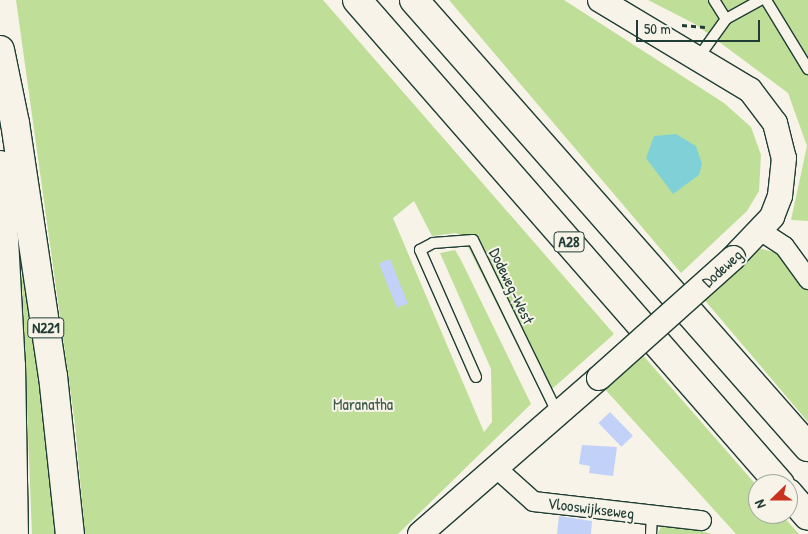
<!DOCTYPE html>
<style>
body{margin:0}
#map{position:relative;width:808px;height:534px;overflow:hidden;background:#f7f3e8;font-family:"Patrick Hand",sans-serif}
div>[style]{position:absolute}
.green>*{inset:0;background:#bfdf98}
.water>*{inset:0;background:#7fd1d7}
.building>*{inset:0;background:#c1d1f8;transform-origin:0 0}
.path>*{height:3px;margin-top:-1.5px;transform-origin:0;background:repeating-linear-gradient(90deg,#1f3d34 0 5px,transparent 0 9px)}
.roads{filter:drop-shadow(1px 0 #1f3d34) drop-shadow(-1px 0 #1f3d34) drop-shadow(0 1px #1f3d34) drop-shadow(0 -1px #1f3d34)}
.service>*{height:10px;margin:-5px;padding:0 5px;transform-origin:5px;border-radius:5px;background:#f7f3e8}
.minor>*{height:19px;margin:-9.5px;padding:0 9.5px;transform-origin:9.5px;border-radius:9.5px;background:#f7f3e8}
.tertiary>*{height:24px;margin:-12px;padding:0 12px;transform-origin:12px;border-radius:12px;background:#f7f3e8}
.primary>*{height:28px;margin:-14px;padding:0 14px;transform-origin:14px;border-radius:14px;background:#f7f3e8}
.motorway>*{height:28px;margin:-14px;padding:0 14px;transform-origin:14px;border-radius:14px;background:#f7f3e8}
.bridges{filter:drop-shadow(1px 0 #1f3d34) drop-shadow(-1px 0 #1f3d34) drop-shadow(0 1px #1f3d34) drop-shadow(0 -1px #1f3d34)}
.tertiary-bridge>*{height:24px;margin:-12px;padding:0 12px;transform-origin:12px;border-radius:12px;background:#f7f3e8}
span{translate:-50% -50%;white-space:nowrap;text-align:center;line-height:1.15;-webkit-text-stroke:4px #f7f3e8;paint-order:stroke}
.shield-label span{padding:1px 4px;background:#f7f3e8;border:1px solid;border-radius:4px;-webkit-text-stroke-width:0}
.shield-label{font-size:15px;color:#1f3d34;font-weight:700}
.street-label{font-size:16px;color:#1f3d34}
.park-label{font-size:16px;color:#3f5d48}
.north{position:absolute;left:748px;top:474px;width:50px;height:50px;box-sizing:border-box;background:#f7f3e8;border:1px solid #a1aaa0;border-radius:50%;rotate:248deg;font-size:14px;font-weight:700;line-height:20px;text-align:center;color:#1f3d34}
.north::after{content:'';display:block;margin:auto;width:18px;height:22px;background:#c8321e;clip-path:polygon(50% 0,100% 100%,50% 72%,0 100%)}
.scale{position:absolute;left:636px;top:20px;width:124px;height:22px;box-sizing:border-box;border:2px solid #1f3d34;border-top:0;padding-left:6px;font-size:15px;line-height:18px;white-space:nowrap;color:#1f3d34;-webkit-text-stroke:4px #f7f3e8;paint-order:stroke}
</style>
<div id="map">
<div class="green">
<i style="clip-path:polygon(16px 0,323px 0,614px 334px,543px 397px,464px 239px,456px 233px,432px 236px,414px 201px,393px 218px,484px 432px,492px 422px,491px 369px,440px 253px,455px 250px,461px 260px,531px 404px,398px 534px,85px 534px,75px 424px)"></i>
<i style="clip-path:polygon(449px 0,564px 0,724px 103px,751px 127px,761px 155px,759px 191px,747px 211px,681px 273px)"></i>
<i style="clip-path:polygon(648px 0,808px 0,808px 221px,791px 220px,807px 146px,788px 93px,695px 24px)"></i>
<i style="clip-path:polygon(20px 233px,62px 534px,32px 534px)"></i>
<i style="clip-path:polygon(758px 248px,781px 254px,808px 288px,808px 422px,702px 297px)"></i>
<i style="clip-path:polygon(641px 353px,758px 487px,758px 514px,781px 514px,799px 534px,736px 534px,603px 387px)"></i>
<i style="clip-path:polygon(662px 526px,694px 529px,712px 534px,657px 534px)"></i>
</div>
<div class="water">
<i style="clip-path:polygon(676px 134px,696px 146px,702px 164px,699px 175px,673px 194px,646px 158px,654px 136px)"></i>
</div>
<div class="building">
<i style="left:390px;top:259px;width:48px;height:12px;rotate:68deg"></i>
<i style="left:610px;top:412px;width:33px;height:16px;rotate:46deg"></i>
<i style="clip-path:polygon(582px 445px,617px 447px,613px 476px,589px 473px,590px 466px,579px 464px)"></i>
<i style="clip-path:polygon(559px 516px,592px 521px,591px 534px,557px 534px)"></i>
</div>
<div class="path">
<i style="left:682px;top:25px;width:23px;rotate:5deg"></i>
</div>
<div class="roads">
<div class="service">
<i style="left:714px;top:0;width:22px;rotate:58deg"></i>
<i style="left:766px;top:0;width:81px;rotate:58.7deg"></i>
<i style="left:698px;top:58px;width:48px;rotate:-54.3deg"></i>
<i style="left:726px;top:19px;width:39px;rotate:-29deg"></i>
<i style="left:476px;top:377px;width:139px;rotate:-113.8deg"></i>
<i style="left:420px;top:250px;width:15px;rotate:-28deg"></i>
<i style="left:433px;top:243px;width:40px;rotate:-4.3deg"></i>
<i style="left:473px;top:240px;width:191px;rotate:64deg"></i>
<i style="left:651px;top:534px;width:19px;rotate:-87deg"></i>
</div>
<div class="minor">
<i style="left:761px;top:231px;width:27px;rotate:33deg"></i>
<i style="left:784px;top:246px;width:41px;rotate:54deg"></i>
<i style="left:494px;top:466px;width:52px;rotate:41.9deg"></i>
<i style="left:533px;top:501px;width:169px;rotate:6.5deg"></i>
</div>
<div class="tertiary">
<i style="left:600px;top:0;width:175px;rotate:31deg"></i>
<i style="left:750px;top:90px;width:41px;rotate:52.9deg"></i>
<i style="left:775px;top:123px;width:36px;rotate:76deg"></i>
<i style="left:784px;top:158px;width:38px;rotate:96deg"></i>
<i style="left:780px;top:196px;width:22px;rotate:111deg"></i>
<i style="left:772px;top:217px;width:57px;rotate:133.6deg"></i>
<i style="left:420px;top:534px;width:237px;rotate:-41.1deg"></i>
</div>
<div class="primary">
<i style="left:0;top:50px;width:75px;rotate:78.4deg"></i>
<i style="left:15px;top:123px;width:256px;rotate:81.5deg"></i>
<i style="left:53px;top:376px;width:159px;rotate:83.9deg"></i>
<i style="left:0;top:165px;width:200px;rotate:86.9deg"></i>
<i style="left:11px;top:365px;width:169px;rotate:89deg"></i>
</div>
<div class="motorway">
<i style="left:357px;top:0;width:643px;rotate:48.85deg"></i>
<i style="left:414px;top:0;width:596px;rotate:48.61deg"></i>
<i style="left:788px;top:493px;width:30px;rotate:49deg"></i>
</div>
</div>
<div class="bridges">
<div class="tertiary-bridge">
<i style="left:599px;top:378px;width:180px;rotate:-41.8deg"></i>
</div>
</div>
<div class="shield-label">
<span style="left:569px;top:242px">A28</span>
<span style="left:46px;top:328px">N221</span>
</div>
<div class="street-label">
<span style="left:722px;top:268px;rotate:-42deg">Dodeweg</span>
<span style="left:512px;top:286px;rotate:64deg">Dodeweg-West</span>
<span style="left:591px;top:508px;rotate:7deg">Vlooswijkseweg</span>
</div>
<div class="park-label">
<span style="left:363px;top:404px">Maranatha</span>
</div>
<div class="north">N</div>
<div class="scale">50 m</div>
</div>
